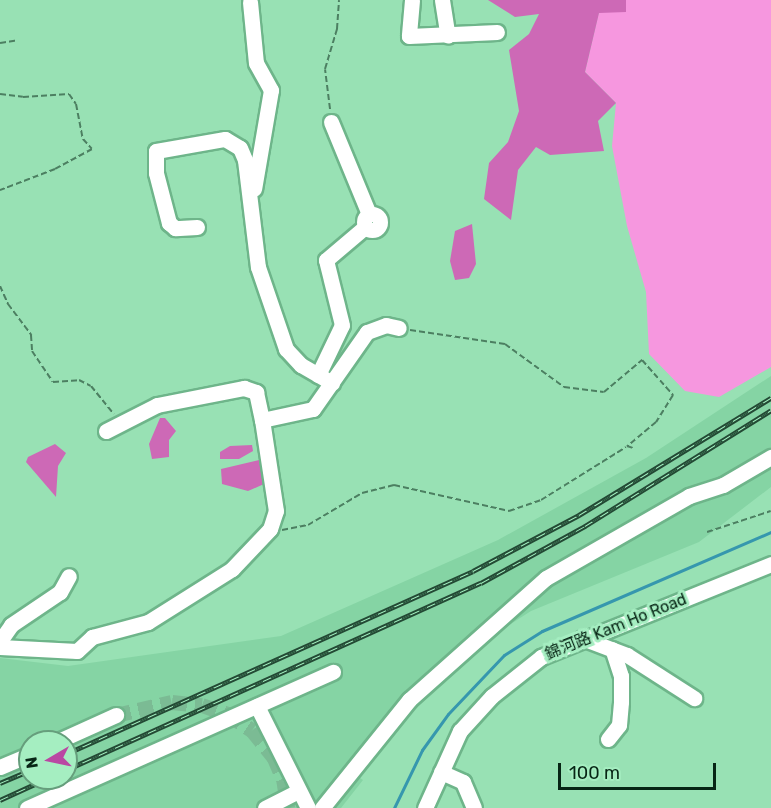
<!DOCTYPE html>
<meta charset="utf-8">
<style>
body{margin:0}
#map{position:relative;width:771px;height:808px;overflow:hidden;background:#98e1b4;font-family:Rubik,"Noto Sans TC",sans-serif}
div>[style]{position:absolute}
.built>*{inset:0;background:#85d4a4}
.green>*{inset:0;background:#f697df}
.forest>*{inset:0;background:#cd69b6}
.stream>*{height:3px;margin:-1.5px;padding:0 1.5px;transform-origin:1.5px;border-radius:1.5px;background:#3697ae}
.minor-tunnel>*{height:15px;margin-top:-7.5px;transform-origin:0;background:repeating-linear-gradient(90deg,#7bbb94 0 15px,transparent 0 23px)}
.path>*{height:2px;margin-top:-1px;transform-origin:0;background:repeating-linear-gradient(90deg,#4c7f61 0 6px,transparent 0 9px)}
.roads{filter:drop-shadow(2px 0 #6eb58a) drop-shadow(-2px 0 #6eb58a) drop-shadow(0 2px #6eb58a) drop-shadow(0 -2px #6eb58a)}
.minor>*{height:15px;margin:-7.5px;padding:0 7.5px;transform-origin:7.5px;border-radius:7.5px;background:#fff}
.minor>.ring{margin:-7.5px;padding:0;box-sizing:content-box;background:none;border:15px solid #fff;border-radius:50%}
.rail>*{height:5px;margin-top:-2.5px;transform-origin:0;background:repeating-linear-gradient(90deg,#a5eec1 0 9px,#234934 0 18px);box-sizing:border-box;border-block:2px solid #234934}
span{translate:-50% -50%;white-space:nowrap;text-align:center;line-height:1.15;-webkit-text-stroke:6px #a5eec1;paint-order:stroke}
.street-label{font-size:16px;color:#072515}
.north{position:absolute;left:18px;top:730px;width:60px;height:60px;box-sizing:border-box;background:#a5eec1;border:2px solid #669e7c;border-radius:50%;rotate:261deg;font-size:16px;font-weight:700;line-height:24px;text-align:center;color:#072515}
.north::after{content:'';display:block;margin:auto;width:21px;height:27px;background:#ba48a3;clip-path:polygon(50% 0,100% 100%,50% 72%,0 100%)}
.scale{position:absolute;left:558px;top:763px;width:158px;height:27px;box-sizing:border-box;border:3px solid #072515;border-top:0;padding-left:8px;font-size:18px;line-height:21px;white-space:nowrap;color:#072515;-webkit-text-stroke:4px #a5eec1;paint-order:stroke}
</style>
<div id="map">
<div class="built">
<i style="clip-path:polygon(evenodd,771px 376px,771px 487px,699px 542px,531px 611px,495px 634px,392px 731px,357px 776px,363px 780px,341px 808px,0 808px,0 658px,68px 666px,281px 636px,498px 540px,646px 458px,771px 376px,30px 742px,66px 742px,66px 778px,30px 778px,30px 742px)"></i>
</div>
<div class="green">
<i style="clip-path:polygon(626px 0,771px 0,771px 367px,719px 397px,685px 391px,649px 354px,646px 292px,627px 226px,612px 146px,616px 103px,585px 72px,599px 12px,626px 12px)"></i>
</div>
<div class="forest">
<i style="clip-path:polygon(488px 0,626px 0,626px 12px,599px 13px,585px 72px,616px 103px,598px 121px,604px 151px,550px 155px,536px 147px,518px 170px,511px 220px,484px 199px,489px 163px,508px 142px,519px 111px,509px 50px,529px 34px,539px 14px,515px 17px)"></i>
<i style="clip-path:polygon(472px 224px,476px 264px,469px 278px,455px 280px,450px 261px,455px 231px)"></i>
<i style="clip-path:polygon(160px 418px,165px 418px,176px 431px,169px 440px,169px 457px,152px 459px,149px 444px)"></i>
<i style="clip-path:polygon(55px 444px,66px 453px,58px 466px,56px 497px,26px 462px,28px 457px)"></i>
<i style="clip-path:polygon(252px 445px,253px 451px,239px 459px,220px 459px,220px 452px,230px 446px)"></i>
<i style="clip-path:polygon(259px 460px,264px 484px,248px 491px,222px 484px,221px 469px)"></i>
</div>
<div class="stream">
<i style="left:394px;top:808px;width:64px;rotate:-64.2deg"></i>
<i style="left:422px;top:750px;width:44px;rotate:-54.2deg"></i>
<i style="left:448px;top:714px;width:81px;rotate:-46.5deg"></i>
<i style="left:504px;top:655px;width:45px;rotate:-32.3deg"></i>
<i style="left:542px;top:631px;width:249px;rotate:-23.4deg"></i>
</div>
<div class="minor-tunnel">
<i style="left:116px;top:715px;width:57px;rotate:-13.1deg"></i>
<i style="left:172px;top:702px;width:30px;rotate:6deg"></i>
<i style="left:202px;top:705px;width:28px;rotate:19deg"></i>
<i style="left:228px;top:714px;width:29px;rotate:34deg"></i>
<i style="left:252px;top:730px;width:35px;rotate:51deg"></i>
<i style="left:274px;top:757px;width:26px;rotate:67deg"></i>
<i style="left:284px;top:781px;width:27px;rotate:82deg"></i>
</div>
<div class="path">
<i style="left:0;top:43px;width:18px;rotate:-9deg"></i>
<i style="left:0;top:94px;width:23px;rotate:7deg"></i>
<i style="left:23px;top:97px;width:46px;rotate:-3.7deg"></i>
<i style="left:69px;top:94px;width:12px;rotate:55deg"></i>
<i style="left:76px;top:104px;width:36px;rotate:79deg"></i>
<i style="left:83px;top:139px;width:13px;rotate:48deg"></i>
<i style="left:92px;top:149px;width:42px;rotate:151.6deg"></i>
<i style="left:55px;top:169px;width:59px;rotate:159.1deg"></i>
<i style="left:330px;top:109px;width:40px;rotate:-97.1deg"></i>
<i style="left:325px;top:69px;width:42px;rotate:-73.3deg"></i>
<i style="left:337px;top:29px;width:29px;rotate:-86deg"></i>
<i style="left:0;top:286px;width:20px;rotate:66deg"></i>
<i style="left:8px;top:304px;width:39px;rotate:53deg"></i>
<i style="left:31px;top:335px;width:16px;rotate:86deg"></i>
<i style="left:32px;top:351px;width:37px;rotate:56deg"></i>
<i style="left:53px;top:382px;width:26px;rotate:-4deg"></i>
<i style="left:79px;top:380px;width:13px;rotate:27deg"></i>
<i style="left:91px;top:386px;width:36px;rotate:51deg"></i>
<i style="left:410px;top:330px;width:96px;rotate:8.4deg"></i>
<i style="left:505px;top:344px;width:73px;rotate:36.1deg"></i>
<i style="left:564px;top:387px;width:40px;rotate:7.1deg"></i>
<i style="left:604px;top:392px;width:50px;rotate:-40.1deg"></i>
<i style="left:642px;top:360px;width:47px;rotate:48.5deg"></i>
<i style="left:673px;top:395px;width:32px;rotate:122deg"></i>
<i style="left:656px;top:422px;width:38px;rotate:140deg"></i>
<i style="left:627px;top:446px;width:6px;rotate:18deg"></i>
<i style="left:282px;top:530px;width:26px;rotate:-11deg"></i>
<i style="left:308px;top:525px;width:63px;rotate:-30.7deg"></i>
<i style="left:362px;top:493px;width:33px;rotate:-14deg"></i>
<i style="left:394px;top:485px;width:118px;rotate:12.7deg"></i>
<i style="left:509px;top:511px;width:34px;rotate:-19deg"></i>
<i style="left:541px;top:500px;width:100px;rotate:-31.9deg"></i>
<i style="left:707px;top:532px;width:67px;rotate:-18.2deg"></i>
</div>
<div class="roads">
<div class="minor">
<i style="left:412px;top:0;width:36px;rotate:95deg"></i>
<i style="left:409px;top:36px;width:88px;rotate:-2.6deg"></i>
<i style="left:442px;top:0;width:36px;rotate:81deg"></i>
<i style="left:250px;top:2px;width:61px;rotate:84.4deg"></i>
<i style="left:256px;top:63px;width:31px;rotate:61deg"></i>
<i style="left:271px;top:90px;width:100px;rotate:99.7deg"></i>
<i style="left:331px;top:122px;width:100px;rotate:67.6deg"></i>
<i class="ring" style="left:364px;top:214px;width:1px;height:1px"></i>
<i style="left:197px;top:227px;width:22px;rotate:177deg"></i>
<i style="left:175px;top:228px;width:8px;rotate:-140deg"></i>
<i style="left:169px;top:223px;width:52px;rotate:-104.6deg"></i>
<i style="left:156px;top:173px;width:22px;rotate:-90deg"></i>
<i style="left:156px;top:151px;width:70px;rotate:-9.9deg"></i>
<i style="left:225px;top:139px;width:17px;rotate:31deg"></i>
<i style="left:240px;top:148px;width:13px;rotate:67deg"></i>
<i style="left:245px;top:160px;width:108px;rotate:83.1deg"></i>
<i style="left:258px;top:267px;width:87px;rotate:71.1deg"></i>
<i style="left:286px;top:349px;width:22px;rotate:47deg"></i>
<i style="left:301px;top:365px;width:36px;rotate:30deg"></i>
<i style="left:318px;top:375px;width:55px;rotate:-64.4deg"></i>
<i style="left:342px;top:325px;width:67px;rotate:-103.8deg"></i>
<i style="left:326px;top:260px;width:51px;rotate:-40.2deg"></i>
<i style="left:106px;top:431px;width:57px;rotate:-27deg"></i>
<i style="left:157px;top:405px;width:89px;rotate:-11.1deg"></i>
<i style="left:244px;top:388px;width:13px;rotate:18deg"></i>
<i style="left:256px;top:392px;width:29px;rotate:78deg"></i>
<i style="left:582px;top:638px;width:48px;rotate:20.7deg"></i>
<i style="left:627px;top:655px;width:80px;rotate:32.7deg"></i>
<i style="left:0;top:641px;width:19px;rotate:-55deg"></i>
<i style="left:11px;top:625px;width:59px;rotate:-34deg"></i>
<i style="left:60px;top:592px;width:18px;rotate:-61deg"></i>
<i style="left:0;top:647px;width:77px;rotate:3deg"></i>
<i style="left:77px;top:651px;width:21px;rotate:-43deg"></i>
<i style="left:92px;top:637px;width:58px;rotate:-15deg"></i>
<i style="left:148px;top:622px;width:99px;rotate:-32.2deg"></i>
<i style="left:232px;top:569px;width:55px;rotate:-46.5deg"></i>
<i style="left:270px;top:529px;width:19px;rotate:-72deg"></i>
<i style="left:276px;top:511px;width:92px;rotate:-98.7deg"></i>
<i style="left:262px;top:420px;width:52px;rotate:-12.2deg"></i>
<i style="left:313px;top:409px;width:94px;rotate:-55deg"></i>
<i style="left:367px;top:332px;width:20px;rotate:-20deg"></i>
<i style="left:386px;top:325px;width:13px;rotate:13deg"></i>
<i style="left:257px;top:706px;width:114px;rotate:63.4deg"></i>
<i style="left:608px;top:739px;width:18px;rotate:-52deg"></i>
<i style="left:619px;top:725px;width:23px;rotate:-85deg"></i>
<i style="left:621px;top:702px;width:26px;rotate:-90deg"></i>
<i style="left:621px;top:676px;width:28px;rotate:-108deg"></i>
<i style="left:56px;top:742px;width:66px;rotate:-24.2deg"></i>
<i style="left:0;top:767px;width:33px;rotate:-23deg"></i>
<i style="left:441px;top:772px;width:24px;rotate:24deg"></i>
<i style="left:463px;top:782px;width:28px;rotate:67deg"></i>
<i style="left:27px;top:808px;width:335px;rotate:-24deg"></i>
<i style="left:265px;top:808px;width:36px;rotate:-27deg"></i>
<i style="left:322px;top:808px;width:139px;rotate:-51.1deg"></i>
<i style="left:409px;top:700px;width:183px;rotate:-41.7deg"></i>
<i style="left:546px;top:578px;width:165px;rotate:-29.8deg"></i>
<i style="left:689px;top:496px;width:36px;rotate:-18deg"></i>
<i style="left:723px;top:485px;width:56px;rotate:-30.3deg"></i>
<i style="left:425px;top:808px;width:85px;rotate:-65.6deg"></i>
<i style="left:460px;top:731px;width:47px;rotate:-47.6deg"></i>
<i style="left:492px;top:696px;width:63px;rotate:-38.5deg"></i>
<i style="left:541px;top:657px;width:248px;rotate:-22deg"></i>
</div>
</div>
<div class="rail">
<i style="left:66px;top:754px;width:446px;rotate:-24.2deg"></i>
<i style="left:473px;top:571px;width:120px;rotate:-27.8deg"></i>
<i style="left:579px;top:515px;width:225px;rotate:-31.4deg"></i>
<i style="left:66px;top:770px;width:455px;rotate:-24.3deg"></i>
<i style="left:481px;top:583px;width:119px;rotate:-28.7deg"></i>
<i style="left:585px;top:526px;width:219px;rotate:-31.9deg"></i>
<i style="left:0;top:783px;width:33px;rotate:-23deg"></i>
<i style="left:0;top:800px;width:53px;rotate:-24.6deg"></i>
</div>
<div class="street-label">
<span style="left:616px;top:627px;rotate:-22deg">錦河路 Kam Ho Road</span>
</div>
<div class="north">N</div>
<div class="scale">100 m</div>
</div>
